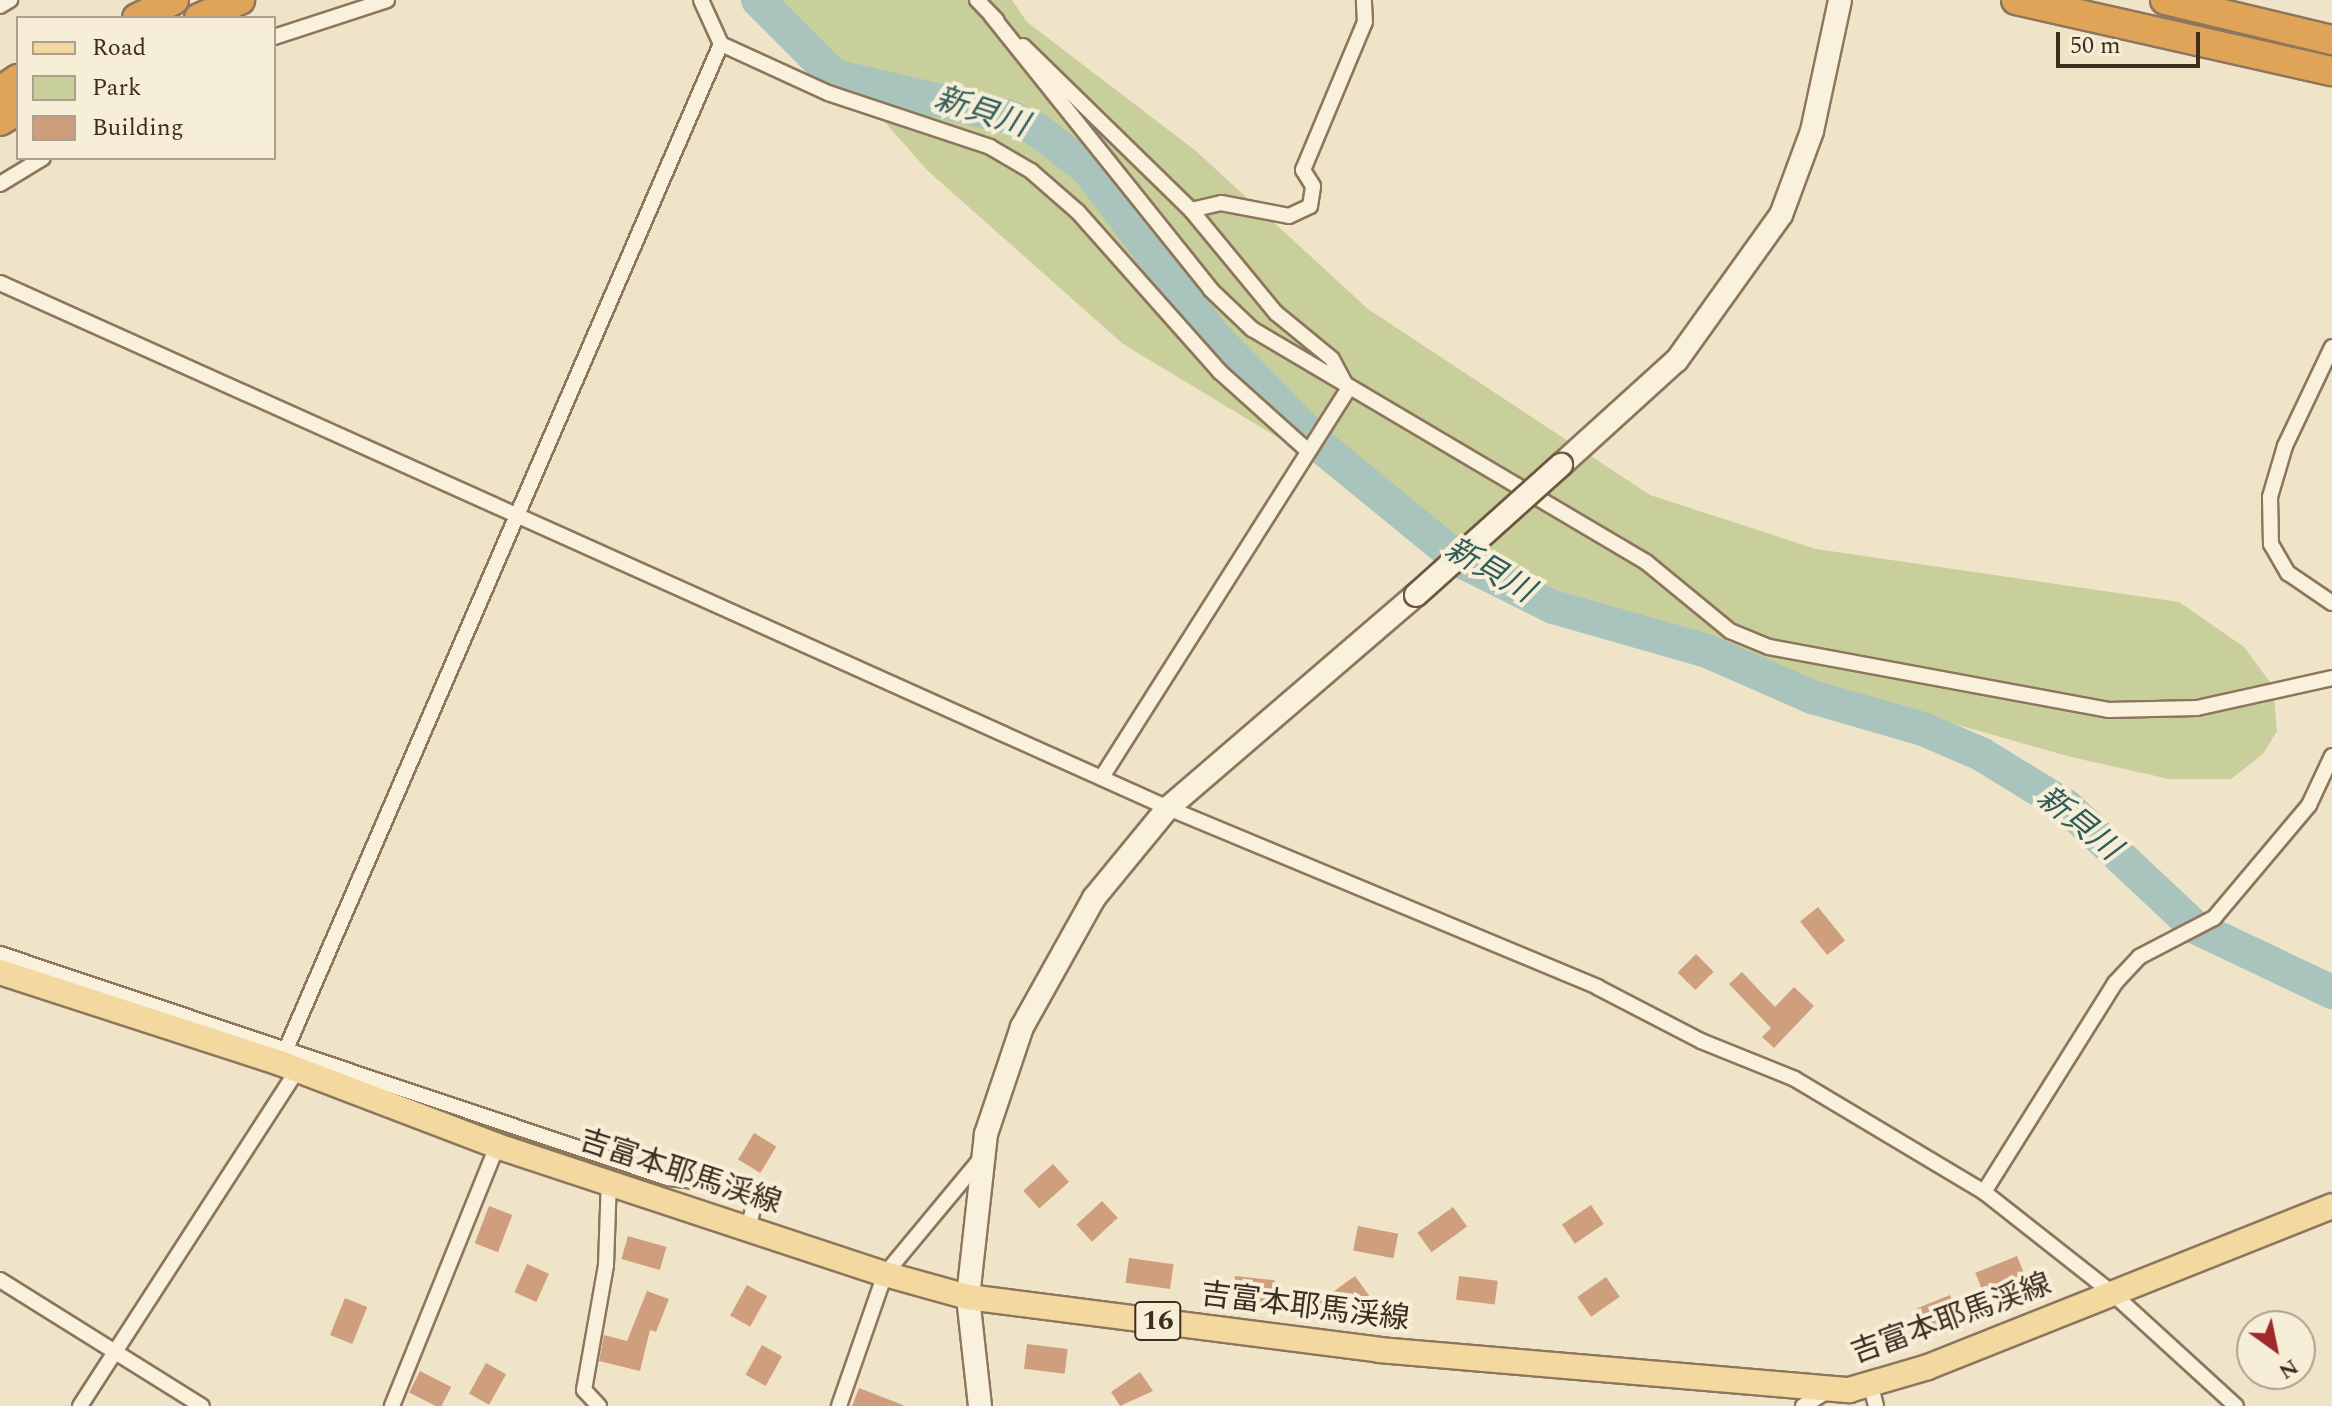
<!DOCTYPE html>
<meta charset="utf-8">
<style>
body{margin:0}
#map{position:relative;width:2332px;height:1406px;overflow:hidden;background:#f0e4c8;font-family:Spectral,"Noto Sans JP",serif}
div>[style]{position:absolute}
.green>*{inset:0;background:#c9cf9b}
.river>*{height:34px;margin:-17px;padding:0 17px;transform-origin:17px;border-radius:17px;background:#a9c4bc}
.building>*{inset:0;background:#cf9f7d;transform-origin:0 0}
.roads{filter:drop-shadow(2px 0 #8d765c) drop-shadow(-2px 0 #8d765c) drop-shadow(0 2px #8d765c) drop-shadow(0 -2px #8d765c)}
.street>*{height:14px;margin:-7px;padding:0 7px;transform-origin:7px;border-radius:7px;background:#faf1dc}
.secondary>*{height:22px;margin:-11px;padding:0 11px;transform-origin:11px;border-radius:11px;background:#faf1dc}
.primary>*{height:24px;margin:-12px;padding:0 12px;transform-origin:12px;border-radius:12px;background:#f3d9a0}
.highway>*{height:28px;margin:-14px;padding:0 14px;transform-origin:14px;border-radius:14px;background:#e0a458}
.bridges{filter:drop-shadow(2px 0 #6f573f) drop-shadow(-2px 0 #6f573f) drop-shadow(0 2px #6f573f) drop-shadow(0 -2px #6f573f)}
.secondary-bridge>*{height:22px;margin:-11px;padding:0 11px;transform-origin:11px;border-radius:11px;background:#faf1dc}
span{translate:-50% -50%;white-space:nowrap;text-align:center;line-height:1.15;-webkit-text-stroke:8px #f7eed8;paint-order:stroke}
.shield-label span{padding:2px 6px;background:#f7eed8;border:2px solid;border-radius:6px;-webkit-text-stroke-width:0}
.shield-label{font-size:28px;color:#3d2e20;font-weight:700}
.street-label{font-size:30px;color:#3d2e20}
.water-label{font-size:32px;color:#2f5d5a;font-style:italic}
.legend{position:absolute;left:16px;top:16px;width:260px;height:144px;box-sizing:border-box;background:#f7eed8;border:2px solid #ada18e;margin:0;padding:10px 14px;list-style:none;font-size:24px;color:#3d2e20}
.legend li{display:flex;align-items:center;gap:16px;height:40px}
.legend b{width:40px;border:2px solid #ada18e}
.north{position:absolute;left:2236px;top:1310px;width:80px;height:80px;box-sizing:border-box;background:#f7eed8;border:2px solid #ada18e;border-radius:50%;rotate:147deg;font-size:22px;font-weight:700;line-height:32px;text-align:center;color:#3d2e20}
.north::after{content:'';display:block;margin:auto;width:28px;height:36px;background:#9e2a2b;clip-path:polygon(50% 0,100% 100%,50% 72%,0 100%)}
.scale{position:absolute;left:2056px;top:32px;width:144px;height:36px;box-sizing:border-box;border:4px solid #3d2e20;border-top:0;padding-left:10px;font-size:24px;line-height:28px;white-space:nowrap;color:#3d2e20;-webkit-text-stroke:6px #f7eed8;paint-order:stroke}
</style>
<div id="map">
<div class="green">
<i style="clip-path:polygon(777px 0,1012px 0,1027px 22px,1196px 151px,1368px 309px,1650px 495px,1816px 549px,2179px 602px,2244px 647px,2273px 686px,2277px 731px,2263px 754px,2231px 779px,2169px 779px,2071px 757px,1676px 645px,1441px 536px,1123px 344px,928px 171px)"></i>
</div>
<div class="river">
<i style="left:758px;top:0;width:107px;rotate:45deg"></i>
<i style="left:834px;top:76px;width:180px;rotate:13.2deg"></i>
<i style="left:1009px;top:117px;width:30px;rotate:24deg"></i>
<i style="left:1036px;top:129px;width:66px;rotate:37.6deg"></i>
<i style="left:1088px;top:169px;width:208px;rotate:53deg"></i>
<i style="left:1213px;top:335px;width:159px;rotate:45.8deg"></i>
<i style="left:1324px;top:449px;width:177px;rotate:39.3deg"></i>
<i style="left:1461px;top:561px;width:103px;rotate:26.6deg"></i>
<i style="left:1553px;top:607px;width:160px;rotate:15.9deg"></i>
<i style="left:1707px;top:651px;width:115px;rotate:23.7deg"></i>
<i style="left:1812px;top:697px;width:116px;rotate:16.1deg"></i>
<i style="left:1923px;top:729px;width:63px;rotate:23.3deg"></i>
<i style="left:1981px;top:754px;width:100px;rotate:31.5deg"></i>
<i style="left:2066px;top:806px;width:177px;rotate:43.2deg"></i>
<i style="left:2195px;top:927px;width:152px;rotate:25.4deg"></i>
</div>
<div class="building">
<i style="left:1818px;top:907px;width:43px;height:23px;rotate:51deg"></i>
<i style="left:1696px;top:954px;width:25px;height:26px;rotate:45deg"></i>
<i style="clip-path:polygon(1742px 972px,1775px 1007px,1794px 987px,1814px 1006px,1774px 1048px,1762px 1037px,1771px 1028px,1729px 984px)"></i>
<i style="left:754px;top:1133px;width:26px;height:31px;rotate:31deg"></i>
<i style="left:1053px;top:1164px;width:24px;height:40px;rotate:48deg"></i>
<i style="left:1102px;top:1201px;width:23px;height:35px;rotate:47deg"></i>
<i style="left:1591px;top:1205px;width:23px;height:35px;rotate:56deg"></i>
<i style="left:489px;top:1206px;width:25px;height:40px;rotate:21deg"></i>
<i style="left:1453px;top:1207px;width:24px;height:44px;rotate:54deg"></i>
<i style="left:1358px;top:1226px;width:41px;height:25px;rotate:11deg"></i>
<i style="left:628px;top:1236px;width:40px;height:24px;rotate:16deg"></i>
<i style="left:2017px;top:1256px;width:24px;height:45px;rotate:68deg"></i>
<i style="left:1129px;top:1258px;width:45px;height:25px;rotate:8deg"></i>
<i style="left:527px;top:1264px;width:24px;height:31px;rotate:24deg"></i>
<i style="left:1235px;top:1276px;width:40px;height:25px;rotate:6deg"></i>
<i style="left:1355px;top:1276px;width:24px;height:44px;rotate:54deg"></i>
<i style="left:1459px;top:1276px;width:39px;height:24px;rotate:7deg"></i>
<i style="left:1606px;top:1277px;width:24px;height:35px;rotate:55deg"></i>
<i style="left:747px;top:1285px;width:23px;height:35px;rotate:29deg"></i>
<i style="clip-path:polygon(647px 1291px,669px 1299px,656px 1332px,650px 1330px,640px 1371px,599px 1361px,604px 1335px,627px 1341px)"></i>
<i style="left:1950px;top:1295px;width:24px;height:36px;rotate:68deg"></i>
<i style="left:345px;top:1298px;width:24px;height:40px;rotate:22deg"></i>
<i style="left:1027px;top:1344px;width:41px;height:25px;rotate:7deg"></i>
<i style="left:762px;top:1345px;width:23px;height:34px;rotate:29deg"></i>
<i style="left:486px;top:1363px;width:23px;height:35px;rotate:29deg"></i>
<i style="left:420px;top:1371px;width:35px;height:24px;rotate:27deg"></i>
<i style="clip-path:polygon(1140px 1372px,1153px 1391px,1120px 1406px,1111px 1392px)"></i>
<i style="clip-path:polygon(859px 1388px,903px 1405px,903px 1406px,852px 1406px)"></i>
</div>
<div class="roads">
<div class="street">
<i style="left:701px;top:0;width:48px;rotate:65.6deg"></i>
<i style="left:721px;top:44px;width:118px;rotate:24.6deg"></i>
<i style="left:828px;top:93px;width:171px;rotate:18.4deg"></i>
<i style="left:990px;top:147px;width:48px;rotate:30.3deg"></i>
<i style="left:1031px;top:171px;width:62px;rotate:41.1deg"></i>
<i style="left:1078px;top:212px;width:214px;rotate:48.4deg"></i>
<i style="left:1220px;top:372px;width:118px;rotate:41.9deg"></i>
<i style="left:977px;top:0;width:28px;rotate:46deg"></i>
<i style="left:0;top:6px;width:12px;rotate:-31deg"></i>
<i style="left:991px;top:15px;width:352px;rotate:51.3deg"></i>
<i style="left:1211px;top:290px;width:57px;rotate:43.6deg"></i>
<i style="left:1252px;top:329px;width:458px;rotate:30.6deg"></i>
<i style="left:1646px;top:562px;width:109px;rotate:39.4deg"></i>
<i style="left:1730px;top:631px;width:42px;rotate:22.3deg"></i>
<i style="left:1769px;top:647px;width:345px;rotate:10.5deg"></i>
<i style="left:2108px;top:710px;width:89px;rotate:-1.3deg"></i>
<i style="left:2197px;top:708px;width:138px;rotate:-12.5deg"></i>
<i style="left:274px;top:37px;width:119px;rotate:-18.1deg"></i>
<i style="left:1023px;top:46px;width:235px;rotate:44.3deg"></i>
<i style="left:1191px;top:210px;width:134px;rotate:50.5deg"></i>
<i style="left:1276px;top:313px;width:72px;rotate:39.4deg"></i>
<i style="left:1332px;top:359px;width:34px;rotate:62deg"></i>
<i style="left:0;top:184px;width:50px;rotate:-31.2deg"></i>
<i style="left:1191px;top:210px;width:31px;rotate:-13deg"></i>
<i style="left:1221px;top:203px;width:69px;rotate:10.8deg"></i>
<i style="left:1289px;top:216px;width:23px;rotate:-25deg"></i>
<i style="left:1310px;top:206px;width:20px;rotate:-81deg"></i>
<i style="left:1313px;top:186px;width:19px;rotate:-122deg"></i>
<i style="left:1303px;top:170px;width:160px;rotate:-67.3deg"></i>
<i style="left:1365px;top:22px;width:22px;rotate:-93deg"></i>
<i style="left:0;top:283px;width:1281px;rotate:24.2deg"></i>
<i style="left:1168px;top:808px;width:465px;rotate:22.6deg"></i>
<i style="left:1597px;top:987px;width:117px;rotate:27.4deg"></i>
<i style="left:1701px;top:1041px;width:101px;rotate:22deg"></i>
<i style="left:1795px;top:1079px;width:220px;rotate:30.9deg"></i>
<i style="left:1984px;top:1192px;width:162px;rotate:38.2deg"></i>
<i style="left:2111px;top:1292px;width:169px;rotate:42.4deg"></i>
<i style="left:2332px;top:347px;width:110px;rotate:115.4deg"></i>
<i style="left:2285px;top:446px;width:53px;rotate:106.4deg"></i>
<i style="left:2270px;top:497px;width:47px;rotate:88.8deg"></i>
<i style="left:2271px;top:544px;width:34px;rotate:60deg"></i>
<i style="left:2288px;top:573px;width:53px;rotate:34.3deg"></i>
<i style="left:1102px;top:777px;width:459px;rotate:-57.6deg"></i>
<i style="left:0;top:954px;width:705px;rotate:18.54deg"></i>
<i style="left:668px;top:1178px;width:71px;rotate:6.4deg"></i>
<i style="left:739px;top:1186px;width:19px;rotate:21deg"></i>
<i style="left:757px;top:1193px;width:36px;rotate:104deg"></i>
<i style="left:280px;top:1063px;width:1110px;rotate:-66.6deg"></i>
<i style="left:1984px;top:1192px;width:247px;rotate:-57.9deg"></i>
<i style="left:2115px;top:983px;width:35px;rotate:-47deg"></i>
<i style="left:2139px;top:957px;width:85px;rotate:-27.5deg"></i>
<i style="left:2214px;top:918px;width:148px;rotate:-49.9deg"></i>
<i style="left:2309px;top:805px;width:54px;rotate:-64.9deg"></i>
<i style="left:0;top:1280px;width:238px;rotate:32deg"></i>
<i style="left:1871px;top:1386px;width:21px;rotate:76deg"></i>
<i style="left:80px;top:1406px;width:401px;rotate:-57.1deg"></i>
<i style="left:392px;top:1406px;width:280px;rotate:-68deg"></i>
<i style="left:599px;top:1406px;width:22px;rotate:-133deg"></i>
<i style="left:584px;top:1390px;width:127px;rotate:-80deg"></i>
<i style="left:606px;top:1265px;width:84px;rotate:-88deg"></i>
<i style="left:839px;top:1406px;width:140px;rotate:-70.8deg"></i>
<i style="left:885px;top:1274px;width:152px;rotate:-50.3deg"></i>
<i style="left:1803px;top:1406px;width:29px;rotate:-31deg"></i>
</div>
<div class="secondary">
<i style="left:1561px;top:465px;width:156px;rotate:-42.2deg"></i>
<i style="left:1677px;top:360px;width:178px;rotate:-54.4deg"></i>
<i style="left:1781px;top:215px;width:90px;rotate:-69.7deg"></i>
<i style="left:1812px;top:131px;width:134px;rotate:-77.9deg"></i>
<i style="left:980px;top:1406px;width:110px;rotate:-96.3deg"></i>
<i style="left:968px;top:1297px;width:164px;rotate:-83.7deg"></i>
<i style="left:986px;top:1134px;width:113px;rotate:-71.4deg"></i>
<i style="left:1022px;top:1027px;width:148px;rotate:-60.8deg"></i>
<i style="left:1094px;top:898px;width:117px;rotate:-50.6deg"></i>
<i style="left:1168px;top:808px;width:327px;rotate:-40.7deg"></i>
</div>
<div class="primary">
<i style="left:0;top:972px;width:294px;rotate:18deg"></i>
<i style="left:280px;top:1063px;width:232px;rotate:20.9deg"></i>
<i style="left:497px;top:1146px;width:409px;rotate:18.3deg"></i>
<i style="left:885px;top:1274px;width:86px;rotate:15.5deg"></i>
<i style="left:968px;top:1297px;width:414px;rotate:7.3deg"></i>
<i style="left:1379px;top:1350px;width:472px;rotate:4.9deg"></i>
<i style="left:1849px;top:1390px;width:82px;rotate:-16.2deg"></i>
<i style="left:1928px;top:1367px;width:435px;rotate:-21.7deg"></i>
</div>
<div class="highway">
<i style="left:2016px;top:0;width:324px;rotate:12.7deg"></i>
<i style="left:2165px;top:0;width:172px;rotate:13.5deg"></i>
<i style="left:137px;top:18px;width:41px;rotate:-25.9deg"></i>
<i style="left:199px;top:18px;width:45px;rotate:-23.7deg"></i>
<i style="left:0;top:91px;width:22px;rotate:-34deg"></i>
<i style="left:0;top:121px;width:21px;rotate:-31deg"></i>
</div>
</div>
<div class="bridges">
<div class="secondary-bridge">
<i style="left:1416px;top:595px;width:195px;rotate:-41.9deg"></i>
</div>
</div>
<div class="shield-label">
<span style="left:1158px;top:1321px">16</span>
</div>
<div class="street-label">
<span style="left:680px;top:1172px;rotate:18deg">吉富本耶馬渓線</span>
<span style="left:1305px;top:1307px;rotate:7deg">吉富本耶馬渓線</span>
<span style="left:1951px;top:1319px;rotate:-20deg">吉富本耶馬渓線</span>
</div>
<div class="water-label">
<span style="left:981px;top:113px;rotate:18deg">新貝川</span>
<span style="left:1489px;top:571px;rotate:30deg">新貝川</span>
<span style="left:2078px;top:824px;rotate:39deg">新貝川</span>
</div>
<ul class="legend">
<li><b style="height:10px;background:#f3d9a0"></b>Road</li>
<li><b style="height:22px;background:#c9cf9b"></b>Park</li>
<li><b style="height:22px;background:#cf9f7d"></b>Building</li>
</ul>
<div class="north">N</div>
<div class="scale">50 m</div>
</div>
